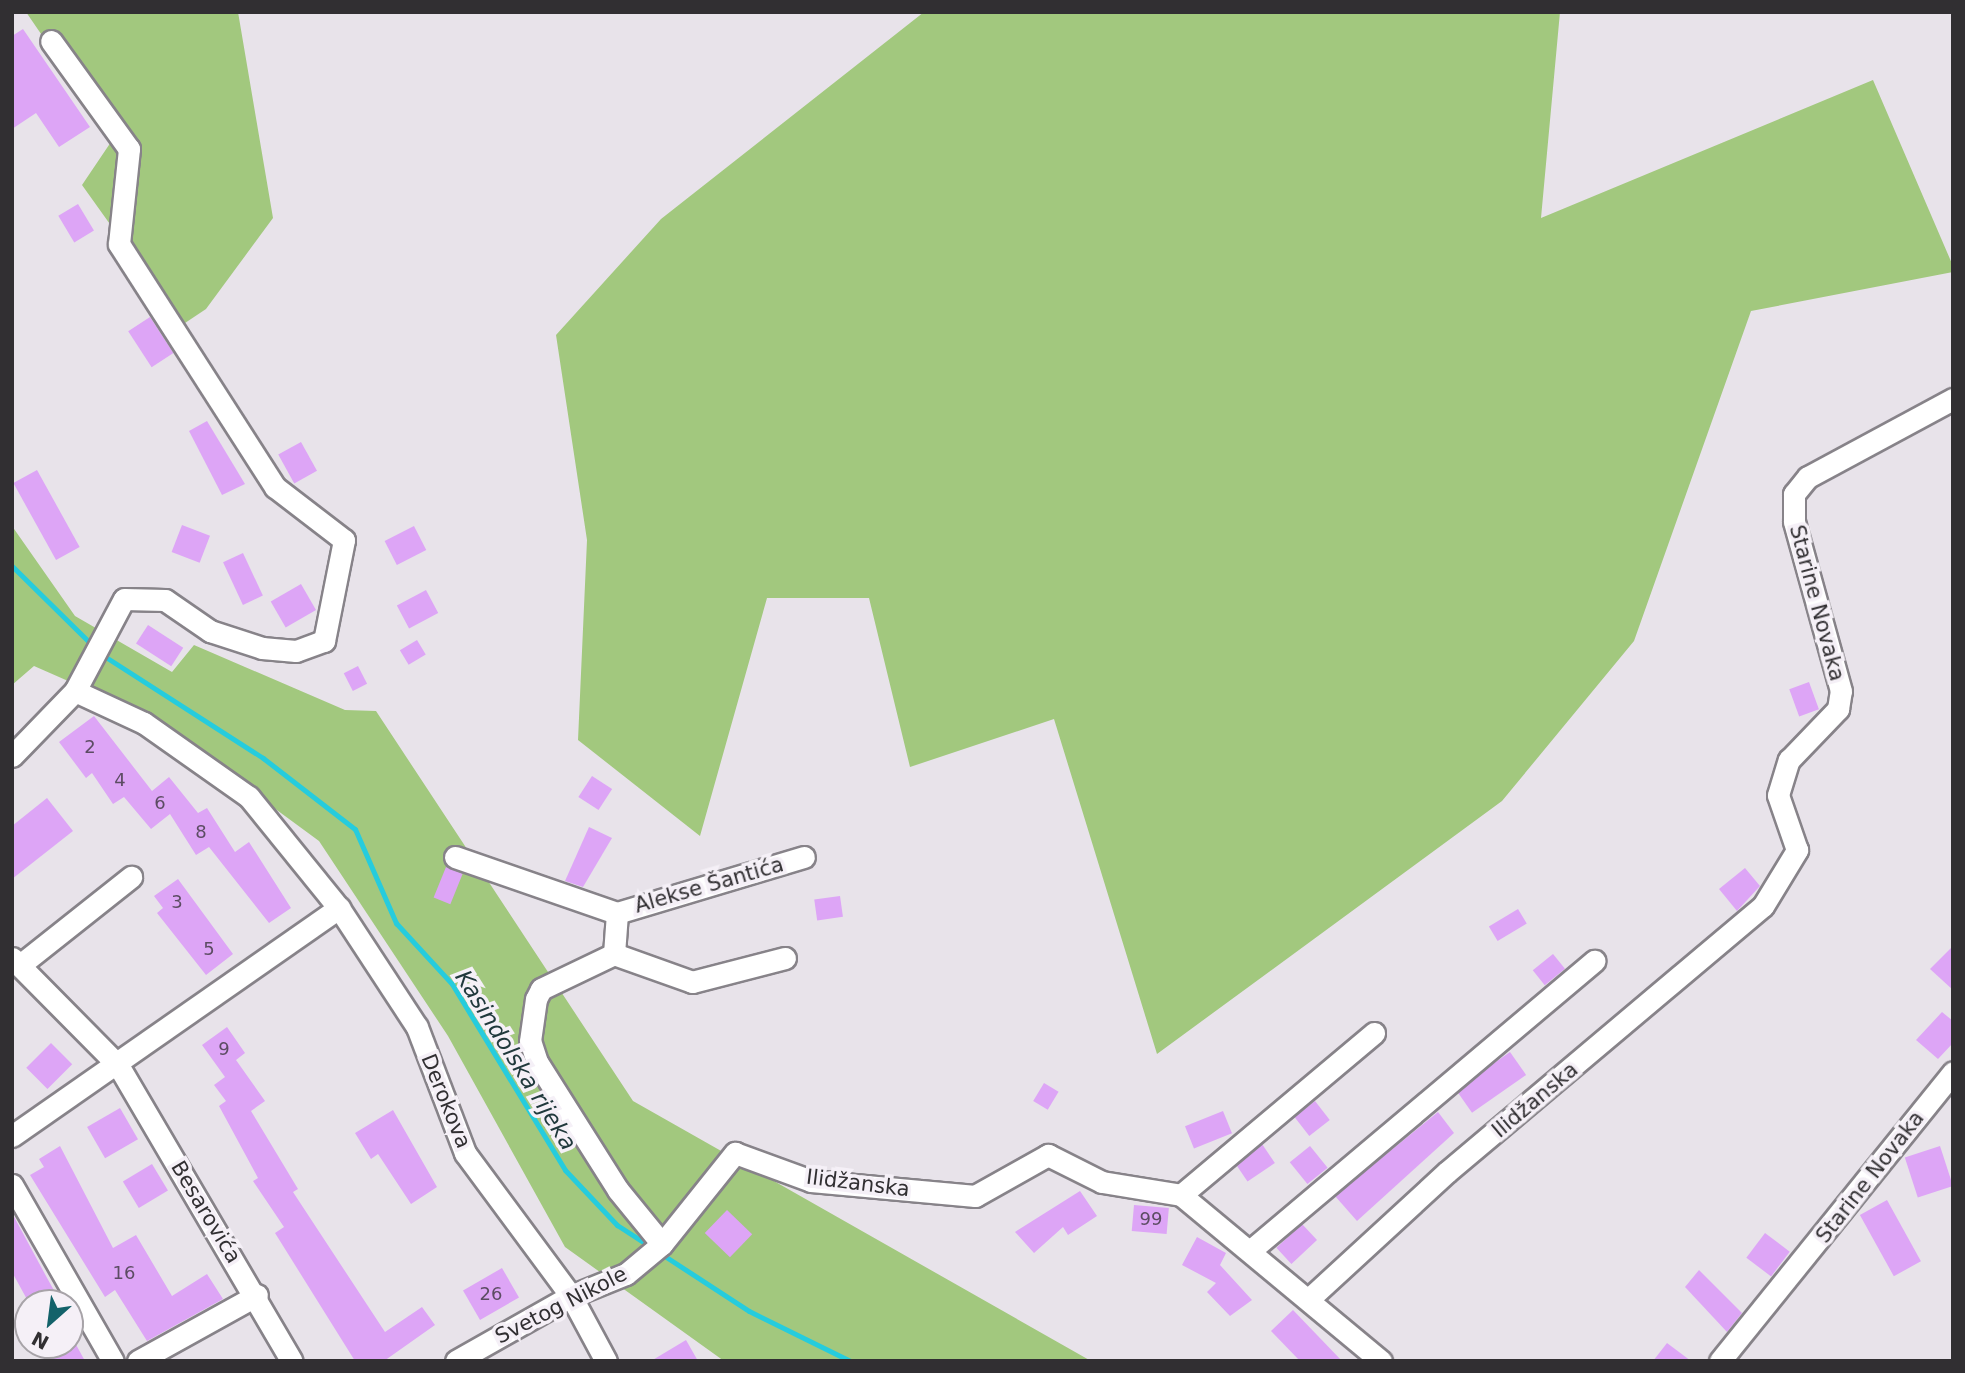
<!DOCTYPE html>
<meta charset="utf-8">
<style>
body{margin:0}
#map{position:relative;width:1965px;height:1373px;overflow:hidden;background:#e8e3ea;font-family:"DejaVu Sans",sans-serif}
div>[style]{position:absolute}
.green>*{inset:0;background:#a2c87e}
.stream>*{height:5px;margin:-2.5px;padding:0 2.5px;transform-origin:2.5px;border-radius:2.5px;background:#26ccdd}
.building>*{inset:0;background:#dda5f6;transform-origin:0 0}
.roads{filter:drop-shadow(2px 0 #878389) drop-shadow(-2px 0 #878389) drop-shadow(0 2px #878389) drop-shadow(0 -2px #878389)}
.minor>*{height:21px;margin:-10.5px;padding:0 10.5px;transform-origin:10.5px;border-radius:10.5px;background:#fff}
span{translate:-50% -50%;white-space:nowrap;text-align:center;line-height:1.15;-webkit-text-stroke:7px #f5f0f7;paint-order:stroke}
.number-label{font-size:18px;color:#5c4c63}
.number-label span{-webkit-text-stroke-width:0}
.street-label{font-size:21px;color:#312f32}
.water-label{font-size:23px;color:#20393c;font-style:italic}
.frame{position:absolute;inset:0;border:14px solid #312f32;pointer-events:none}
.north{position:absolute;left:14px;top:1289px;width:70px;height:70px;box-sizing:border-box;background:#f5f0f7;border:2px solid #a7a3a8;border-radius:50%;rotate:208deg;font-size:19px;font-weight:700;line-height:28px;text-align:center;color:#312f32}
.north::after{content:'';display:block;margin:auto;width:24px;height:32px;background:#13626a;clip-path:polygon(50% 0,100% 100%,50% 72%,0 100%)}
</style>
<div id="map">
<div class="green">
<i style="clip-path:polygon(26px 12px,238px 12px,273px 218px,206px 309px,182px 325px,82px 185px,113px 139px)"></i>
<i style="clip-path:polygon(924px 12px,1560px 12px,1541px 218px,1873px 80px,1953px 266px,1953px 272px,1751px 311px,1634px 641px,1502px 801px,1157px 1054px,1054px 719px,910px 767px,869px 598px,767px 598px,700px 836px,578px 740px,587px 540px,556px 335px,661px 219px)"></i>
<i style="clip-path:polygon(12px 526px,75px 616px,172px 672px,194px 645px,345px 710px,376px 711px,633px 1101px,1091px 1361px,724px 1361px,565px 1247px,448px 1036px,319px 841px,150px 717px,34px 666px,12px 685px)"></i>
</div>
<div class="stream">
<i style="left:12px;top:566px;width:115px;rotate:44.6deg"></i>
<i style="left:101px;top:654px;width:193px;rotate:32.7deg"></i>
<i style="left:263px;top:758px;width:116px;rotate:37.7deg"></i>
<i style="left:355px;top:829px;width:103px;rotate:66.4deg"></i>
<i style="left:396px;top:923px;width:83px;rotate:47.4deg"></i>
<i style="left:452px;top:984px;width:218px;rotate:58.7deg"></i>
<i style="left:565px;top:1170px;width:76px;rotate:46.6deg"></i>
<i style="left:617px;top:1225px;width:38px;rotate:33deg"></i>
<i style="left:660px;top:1253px;width:106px;rotate:33.1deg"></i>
<i style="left:749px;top:1311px;width:113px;rotate:26.3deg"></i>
</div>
<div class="building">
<i style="clip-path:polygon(23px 29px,90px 127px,59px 147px,36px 113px,12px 129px,12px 36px)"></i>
<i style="left:78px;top:204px;width:31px;height:23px;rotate:59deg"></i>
<i style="left:150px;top:317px;width:43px;height:26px;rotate:57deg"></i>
<i style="clip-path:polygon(207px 421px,245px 484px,222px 495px,189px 431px)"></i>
<i style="left:301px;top:442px;width:33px;height:26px;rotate:61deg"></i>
<i style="left:37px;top:470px;width:88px;height:27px;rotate:61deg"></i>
<i style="left:182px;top:525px;width:30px;height:29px;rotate:21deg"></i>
<i style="left:414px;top:526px;width:27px;height:33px;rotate:63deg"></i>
<i style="left:243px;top:553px;width:47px;height:22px;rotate:65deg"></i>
<i style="left:301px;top:584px;width:30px;height:35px;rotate:60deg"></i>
<i style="left:426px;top:590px;width:26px;height:33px;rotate:62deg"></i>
<i style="left:148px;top:625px;width:42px;height:22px;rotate:33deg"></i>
<i style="left:417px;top:640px;width:17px;height:20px;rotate:59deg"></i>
<i style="left:358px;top:666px;width:20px;height:16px;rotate:63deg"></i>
<i style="left:1809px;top:682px;width:29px;height:21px;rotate:70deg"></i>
<i style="clip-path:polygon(94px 716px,152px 791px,169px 777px,198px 813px,207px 808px,235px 852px,249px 842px,291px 908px,269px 923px,209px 847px,196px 855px,170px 814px,151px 829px,124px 797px,113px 804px,92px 773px,86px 778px,59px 742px)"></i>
<i style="left:592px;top:776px;width:24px;height:25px;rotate:33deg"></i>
<i style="clip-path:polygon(47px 798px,73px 831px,12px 879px,12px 826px)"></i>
<i style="clip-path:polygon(589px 827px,612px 838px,583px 887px,565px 881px)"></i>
<i style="left:446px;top:867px;width:18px;height:33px;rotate:22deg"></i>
<i style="clip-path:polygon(1745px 868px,1760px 886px,1737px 911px,1719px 889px)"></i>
<i style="clip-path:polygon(178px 879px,233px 954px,206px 975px,157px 913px,163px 908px,154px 896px)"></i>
<i style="left:840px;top:896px;width:21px;height:26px;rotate:82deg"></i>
<i style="left:1518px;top:909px;width:17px;height:34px;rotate:59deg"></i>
<i style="clip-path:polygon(1953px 946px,1953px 990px,1930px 969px)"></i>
<i style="left:1553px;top:954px;width:19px;height:26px;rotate:51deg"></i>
<i style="clip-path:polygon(1942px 1012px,1953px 1021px,1953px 1043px,1938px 1059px,1916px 1040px)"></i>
<i style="clip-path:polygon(227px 1027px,245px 1053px,236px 1060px,265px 1101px,251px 1111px,298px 1189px,293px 1192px,385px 1332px,422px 1307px,435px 1325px,384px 1361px,355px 1361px,275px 1233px,284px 1227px,253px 1181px,258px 1178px,219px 1106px,226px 1101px,214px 1085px,225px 1077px,202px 1045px)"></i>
<i style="left:51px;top:1043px;width:30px;height:35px;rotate:45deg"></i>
<i style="left:1510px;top:1052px;width:28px;height:66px;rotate:55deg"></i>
<i style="left:1044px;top:1083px;width:17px;height:21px;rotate:31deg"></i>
<i style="left:1315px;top:1101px;width:24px;height:26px;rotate:52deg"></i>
<i style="left:120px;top:1108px;width:36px;height:38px;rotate:60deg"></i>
<i style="clip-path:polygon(393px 1110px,437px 1187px,411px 1204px,378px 1154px,371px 1159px,355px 1133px)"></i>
<i style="left:1223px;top:1111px;width:24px;height:41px;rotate:68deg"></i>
<i style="clip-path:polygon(1438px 1112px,1454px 1133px,1357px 1221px,1335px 1196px)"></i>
<i style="left:1262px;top:1144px;width:23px;height:33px;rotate:56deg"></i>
<i style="clip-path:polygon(60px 1146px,113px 1248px,136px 1235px,172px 1296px,207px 1274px,223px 1299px,147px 1341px,115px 1290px,105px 1297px,30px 1175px,44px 1167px,39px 1159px)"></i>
<i style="left:1310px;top:1146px;width:28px;height:26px;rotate:51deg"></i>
<i style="left:1940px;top:1146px;width:42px;height:37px;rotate:72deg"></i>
<i style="left:152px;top:1164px;width:31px;height:34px;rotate:59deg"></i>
<i style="clip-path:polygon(1080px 1191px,1097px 1216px,1068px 1235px,1063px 1227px,1034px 1253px,1015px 1232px)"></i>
<i style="left:1887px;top:1200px;width:70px;height:31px;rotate:61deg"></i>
<i style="left:1134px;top:1205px;width:35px;height:26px;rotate:5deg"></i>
<i style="left:727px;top:1210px;width:35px;height:32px;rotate:44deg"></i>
<i style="clip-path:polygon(12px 1213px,46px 1276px,61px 1303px,29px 1303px,12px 1272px)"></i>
<i style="left:1302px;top:1224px;width:22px;height:35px;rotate:47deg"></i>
<i style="left:1765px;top:1233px;width:31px;height:31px;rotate:37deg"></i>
<i style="clip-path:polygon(1197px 1237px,1226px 1253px,1220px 1265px,1252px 1300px,1230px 1316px,1207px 1292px,1216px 1283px,1182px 1265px)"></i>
<i style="left:502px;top:1268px;width:34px;height:45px;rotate:60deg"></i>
<i style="clip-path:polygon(1699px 1270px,1742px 1313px,1727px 1332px,1685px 1287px)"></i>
<i style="clip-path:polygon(1293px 1310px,1342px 1361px,1300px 1361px,1271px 1331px)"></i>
<i style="clip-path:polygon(686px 1340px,698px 1361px,651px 1361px)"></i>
<i style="clip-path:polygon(74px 1341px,85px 1361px,39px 1361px,70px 1345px)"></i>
<i style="clip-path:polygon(1667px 1343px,1691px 1361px,1653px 1361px)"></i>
</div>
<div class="roads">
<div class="minor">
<i style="left:75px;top:691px;width:76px;rotate:24.9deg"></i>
<i style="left:144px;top:723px;width:128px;rotate:35.2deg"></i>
<i style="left:249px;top:797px;width:143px;rotate:51deg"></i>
<i style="left:339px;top:908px;width:142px;rotate:56.8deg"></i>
<i style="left:417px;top:1027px;width:135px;rotate:69.1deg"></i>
<i style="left:465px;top:1153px;width:178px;rotate:53.5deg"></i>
<i style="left:571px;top:1296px;width:74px;rotate:61.7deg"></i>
<i style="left:12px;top:756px;width:91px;rotate:-45.9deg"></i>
<i style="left:75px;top:691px;width:104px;rotate:-62deg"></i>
<i style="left:124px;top:599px;width:41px;rotate:1.4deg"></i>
<i style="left:165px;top:600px;width:55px;rotate:34.6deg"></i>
<i style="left:210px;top:631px;width:55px;rotate:18.1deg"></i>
<i style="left:262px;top:648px;width:34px;rotate:5deg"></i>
<i style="left:296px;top:651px;width:30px;rotate:-20deg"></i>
<i style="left:324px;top:641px;width:103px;rotate:-78.8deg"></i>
<i style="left:344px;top:540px;width:87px;rotate:-142.5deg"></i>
<i style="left:275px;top:487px;width:289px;rotate:-122.7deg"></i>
<i style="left:119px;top:244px;width:96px;rotate:-84deg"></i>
<i style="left:129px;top:149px;width:133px;rotate:-125.8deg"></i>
<i style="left:455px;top:857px;width:171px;rotate:19.1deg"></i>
<i style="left:617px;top:913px;width:195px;rotate:-16.7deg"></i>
<i style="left:614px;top:954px;width:41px;rotate:-85.8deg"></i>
<i style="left:12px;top:958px;width:151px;rotate:45.3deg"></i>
<i style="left:118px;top:1065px;width:343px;rotate:59.6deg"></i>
<i style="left:20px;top:965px;width:142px;rotate:-38.4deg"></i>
<i style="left:12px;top:1136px;width:399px;rotate:-34.9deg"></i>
<i style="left:12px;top:1185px;width:203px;rotate:60.2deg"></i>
<i style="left:1181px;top:1195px;width:252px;rotate:-40deg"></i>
<i style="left:662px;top:1244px;width:70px;rotate:-129.2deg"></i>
<i style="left:618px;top:1190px;width:151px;rotate:-122.3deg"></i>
<i style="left:537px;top:1062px;width:22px;rotate:-108deg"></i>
<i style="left:530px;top:1041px;width:42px;rotate:-81.9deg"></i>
<i style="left:536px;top:999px;width:11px;rotate:-63deg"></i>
<i style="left:541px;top:989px;width:81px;rotate:-25.6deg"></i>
<i style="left:614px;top:954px;width:83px;rotate:19.7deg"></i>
<i style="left:692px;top:982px;width:96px;rotate:-14.5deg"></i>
<i style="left:1251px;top:1250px;width:449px;rotate:-40.1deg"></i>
<i style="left:1310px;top:1298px;width:186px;rotate:-42.6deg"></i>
<i style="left:1447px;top:1172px;width:413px;rotate:-40.1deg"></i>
<i style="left:1763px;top:906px;width:66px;rotate:-58.7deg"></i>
<i style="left:1797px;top:850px;width:58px;rotate:-109.1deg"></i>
<i style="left:1778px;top:795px;width:37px;rotate:-73deg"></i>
<i style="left:1789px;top:760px;width:71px;rotate:-46.1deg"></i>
<i style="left:1838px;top:709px;width:18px;rotate:-81deg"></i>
<i style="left:1841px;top:691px;width:176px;rotate:-105.5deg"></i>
<i style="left:1794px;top:521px;width:27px;rotate:-90deg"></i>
<i style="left:1794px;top:494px;width:22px;rotate:-51deg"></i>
<i style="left:1808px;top:477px;width:165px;rotate:-28.3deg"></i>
<i style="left:138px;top:1361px;width:136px;rotate:-29deg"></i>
<i style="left:456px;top:1361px;width:132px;rotate:-29.5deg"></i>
<i style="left:571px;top:1296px;width:59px;rotate:-21.8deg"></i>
<i style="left:626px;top:1274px;width:47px;rotate:-39.8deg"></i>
<i style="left:662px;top:1244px;width:117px;rotate:-51.3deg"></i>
<i style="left:735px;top:1153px;width:81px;rotate:20.2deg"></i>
<i style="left:811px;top:1181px;width:165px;rotate:5.2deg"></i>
<i style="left:975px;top:1196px;width:84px;rotate:-29.3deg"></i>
<i style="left:1048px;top:1155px;width:60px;rotate:26.6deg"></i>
<i style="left:1102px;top:1182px;width:80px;rotate:9.3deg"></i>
<i style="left:1181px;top:1195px;width:260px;rotate:39.7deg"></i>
<i style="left:1720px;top:1361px;width:371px;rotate:-51.1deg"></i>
</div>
</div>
<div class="number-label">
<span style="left:90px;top:747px">2</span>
<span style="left:120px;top:780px">4</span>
<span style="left:160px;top:803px">6</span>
<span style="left:201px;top:832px">8</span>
<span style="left:177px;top:902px">3</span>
<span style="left:209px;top:949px">5</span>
<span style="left:224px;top:1049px">9</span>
<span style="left:1151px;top:1219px">99</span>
<span style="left:124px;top:1273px">16</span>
<span style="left:491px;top:1294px">26</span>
</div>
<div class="street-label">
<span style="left:1817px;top:603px;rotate:75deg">Starine Novaka</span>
<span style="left:709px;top:885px;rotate:-16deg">Alekse Šantića</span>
<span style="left:1535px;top:1100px;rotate:-40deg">Ilidžanska</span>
<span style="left:446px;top:1101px;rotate:68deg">Derokova</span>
<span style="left:1870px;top:1177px;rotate:-52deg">Starine Novaka</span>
<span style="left:858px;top:1183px;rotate:7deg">Ilidžanska</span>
<span style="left:206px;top:1212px;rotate:59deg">Besarovića</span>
<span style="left:561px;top:1305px;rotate:-27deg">Svetog Nikole</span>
</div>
<div class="water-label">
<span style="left:516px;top:1060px;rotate:58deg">Kasindolska rijeka</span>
</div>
<div class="frame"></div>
<div class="north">N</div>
</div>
